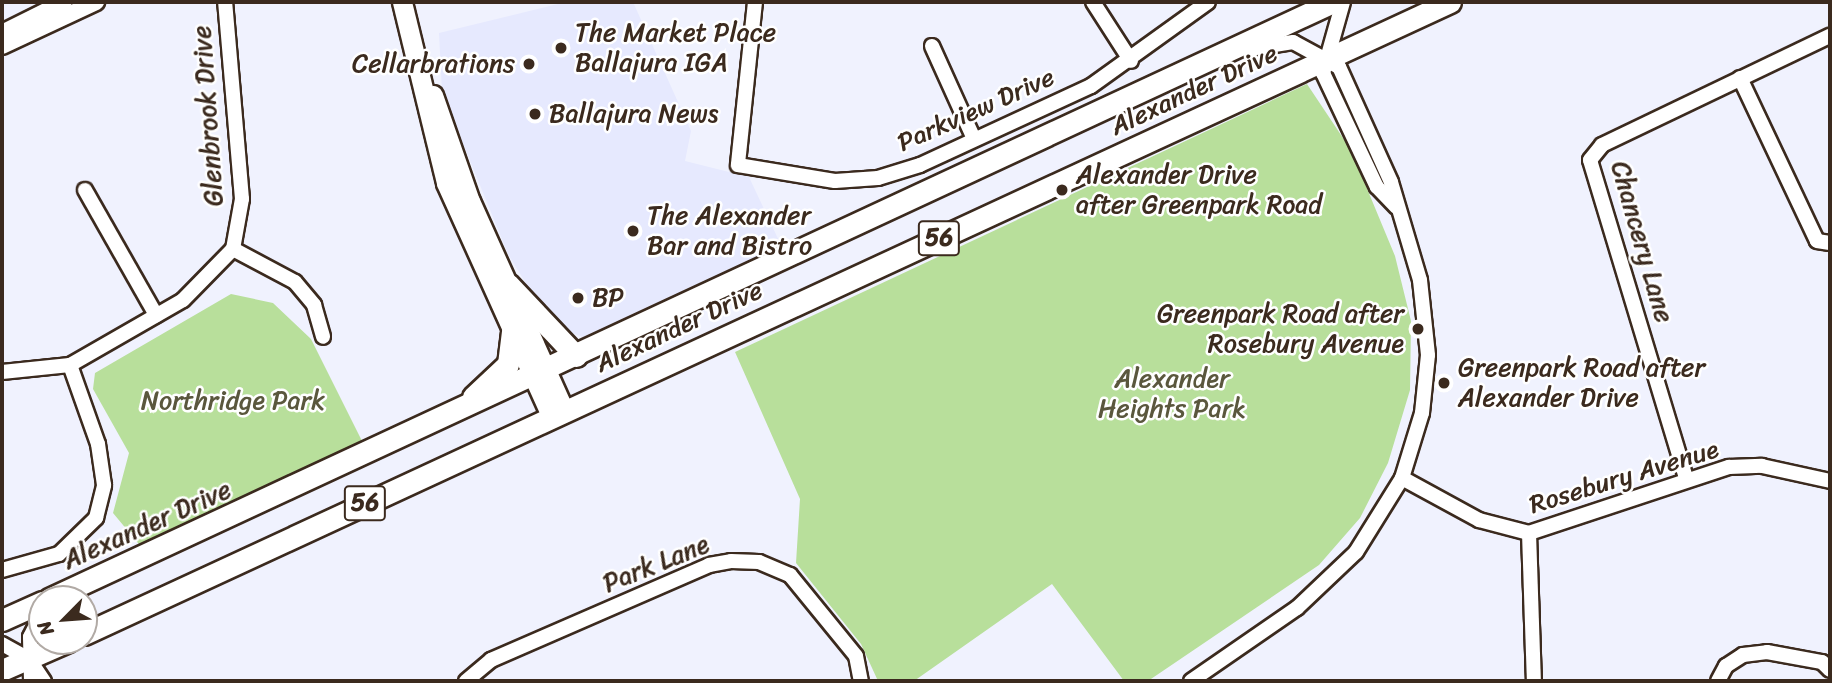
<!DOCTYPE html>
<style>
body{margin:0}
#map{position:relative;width:1832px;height:683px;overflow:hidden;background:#f0f2fe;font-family:Sriracha,sans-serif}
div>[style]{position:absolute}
.built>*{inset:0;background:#e6e9fe}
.green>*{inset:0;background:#b8df9b}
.roads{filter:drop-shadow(2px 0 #3b2a1e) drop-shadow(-2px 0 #3b2a1e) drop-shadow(0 2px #3b2a1e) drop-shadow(0 -2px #3b2a1e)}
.minor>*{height:14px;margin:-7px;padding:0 7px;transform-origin:7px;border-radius:7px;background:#fff}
.tertiary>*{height:16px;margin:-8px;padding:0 8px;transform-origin:8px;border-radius:8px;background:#fff}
.secondary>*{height:19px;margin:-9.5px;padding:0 9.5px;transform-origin:9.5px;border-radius:9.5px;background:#fff}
.primary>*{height:21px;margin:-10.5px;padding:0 10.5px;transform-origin:10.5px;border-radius:10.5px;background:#fff}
.dots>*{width:19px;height:19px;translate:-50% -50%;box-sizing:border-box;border:4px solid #fff;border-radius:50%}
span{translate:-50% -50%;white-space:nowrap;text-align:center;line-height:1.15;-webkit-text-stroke:5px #fff;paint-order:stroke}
.shield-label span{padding:2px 5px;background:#fff;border:2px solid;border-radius:5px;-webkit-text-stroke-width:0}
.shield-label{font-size:24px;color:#3b2a1e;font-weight:700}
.poi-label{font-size:26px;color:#3b2a1e}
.left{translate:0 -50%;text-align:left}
.right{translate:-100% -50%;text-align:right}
.street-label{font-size:26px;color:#3b2a1e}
.park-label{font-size:26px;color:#5a573d}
.frame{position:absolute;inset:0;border:4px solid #3b2a1e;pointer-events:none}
.north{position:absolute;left:28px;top:585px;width:70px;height:70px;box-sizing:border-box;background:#fff;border:2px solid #b1aaa5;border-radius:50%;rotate:245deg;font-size:19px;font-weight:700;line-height:28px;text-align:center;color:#3b2a1e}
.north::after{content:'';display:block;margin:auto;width:24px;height:32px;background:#3b2a1e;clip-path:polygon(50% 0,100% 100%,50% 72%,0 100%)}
</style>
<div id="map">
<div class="built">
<i style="clip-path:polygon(566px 2px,633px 2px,691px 131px,685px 161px,749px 177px,781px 245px,583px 337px,552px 326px,508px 254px,442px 92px,439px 33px)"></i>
</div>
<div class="green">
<i style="clip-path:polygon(1307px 84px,1351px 150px,1395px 256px,1411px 321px,1410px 390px,1388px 463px,1360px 518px,1319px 565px,1148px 681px,1124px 681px,1052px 584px,914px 681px,878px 681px,861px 644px,796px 563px,800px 499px,735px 352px)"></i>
<i style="clip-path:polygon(231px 294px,273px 303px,311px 339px,363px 443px,143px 549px,113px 513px,129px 453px,93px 389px,95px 373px)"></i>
</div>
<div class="roads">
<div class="minor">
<i style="left:755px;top:2px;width:164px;rotate:96deg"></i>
<i style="left:738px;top:165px;width:98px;rotate:9.4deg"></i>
<i style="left:835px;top:181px;width:43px;rotate:-4deg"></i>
<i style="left:878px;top:178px;width:44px;rotate:-17.2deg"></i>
<i style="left:920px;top:165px;width:188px;rotate:-24.8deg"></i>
<i style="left:1091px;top:86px;width:144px;rotate:-35.7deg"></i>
<i style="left:1093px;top:2px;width:70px;rotate:57.2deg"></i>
<i style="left:1343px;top:2px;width:74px;rotate:105.7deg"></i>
<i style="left:1323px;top:73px;width:126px;rotate:64.7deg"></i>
<i style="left:1377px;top:187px;width:28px;rotate:46deg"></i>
<i style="left:932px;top:46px;width:102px;rotate:65.7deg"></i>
<i style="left:1740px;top:78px;width:180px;rotate:64.7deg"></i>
<i style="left:1817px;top:241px;width:13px;rotate:9deg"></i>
<i style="left:85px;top:190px;width:144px;rotate:60.4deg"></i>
<i style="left:233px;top:249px;width:70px;rotate:28deg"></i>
<i style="left:295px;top:282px;width:30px;rotate:50deg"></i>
<i style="left:314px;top:305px;width:33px;rotate:74deg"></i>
<i style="left:2px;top:372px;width:68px;rotate:-5.9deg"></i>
<i style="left:70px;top:365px;width:130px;rotate:-29.9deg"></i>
<i style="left:183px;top:300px;width:71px;rotate:-45.6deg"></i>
<i style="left:233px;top:249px;width:51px;rotate:-79.8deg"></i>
<i style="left:242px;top:199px;width:198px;rotate:-94.9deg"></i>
<i style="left:1402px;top:478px;width:88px;rotate:28.6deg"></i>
<i style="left:1479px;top:520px;width:52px;rotate:14.6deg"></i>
<i style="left:1529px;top:533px;width:211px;rotate:-18.3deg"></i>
<i style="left:1729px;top:467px;width:33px;rotate:-2deg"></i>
<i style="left:1762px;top:466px;width:70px;rotate:12.4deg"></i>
<i style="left:1686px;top:478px;width:332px;rotate:-106.8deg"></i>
<i style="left:1590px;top:160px;width:19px;rotate:-51deg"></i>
<i style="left:1602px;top:145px;width:253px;rotate:-25.6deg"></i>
<i style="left:1529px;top:533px;width:148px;rotate:88.1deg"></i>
<i style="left:2px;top:570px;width:59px;rotate:-15.7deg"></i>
<i style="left:59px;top:554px;width:52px;rotate:-44.2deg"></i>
<i style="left:96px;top:518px;width:34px;rotate:-76deg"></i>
<i style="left:104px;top:485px;width:41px;rotate:-98.3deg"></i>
<i style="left:98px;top:444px;width:84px;rotate:-109.5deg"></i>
<i style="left:2px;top:644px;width:31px;rotate:29deg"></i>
<i style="left:29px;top:659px;width:27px;rotate:56deg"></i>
<i style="left:31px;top:681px;width:44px;rotate:-91.3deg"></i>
<i style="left:30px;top:637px;width:27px;rotate:-63deg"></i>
<i style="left:466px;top:681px;width:33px;rotate:-40deg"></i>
<i style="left:491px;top:660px;width:238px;rotate:-23.5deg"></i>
<i style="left:709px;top:565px;width:22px;rotate:-10deg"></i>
<i style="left:731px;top:561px;width:28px;rotate:2deg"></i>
<i style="left:759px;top:562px;width:34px;rotate:23deg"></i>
<i style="left:790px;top:575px;width:104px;rotate:50.8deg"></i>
<i style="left:856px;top:656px;width:25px;rotate:79deg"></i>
<i style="left:1191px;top:681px;width:129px;rotate:-34.6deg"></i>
<i style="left:1297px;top:608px;width:81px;rotate:-43.5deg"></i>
<i style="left:1356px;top:552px;width:87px;rotate:-58.1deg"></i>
<i style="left:1402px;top:478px;width:68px;rotate:-72.9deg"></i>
<i style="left:1422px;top:413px;width:58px;rotate:-84.1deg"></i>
<i style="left:1428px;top:355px;width:75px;rotate:-96.1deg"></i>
<i style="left:1420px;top:280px;width:102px;rotate:-106.5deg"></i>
<i style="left:1391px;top:182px;width:126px;rotate:-114.3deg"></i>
<i style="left:1339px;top:67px;width:52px;rotate:-151.5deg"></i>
<i style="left:1293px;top:42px;width:44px;rotate:170.8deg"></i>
<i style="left:1718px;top:681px;width:17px;rotate:-62deg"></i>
<i style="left:1726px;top:666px;width:20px;rotate:-33deg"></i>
<i style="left:1743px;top:655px;width:24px;rotate:-7deg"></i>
<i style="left:1767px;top:652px;width:56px;rotate:10.3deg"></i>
<i style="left:1822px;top:662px;width:11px;rotate:45deg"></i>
</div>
<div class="tertiary">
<i style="left:2px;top:33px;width:69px;rotate:-26.6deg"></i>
<i style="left:2px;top:46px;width:104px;rotate:-25.1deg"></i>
</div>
<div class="secondary">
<i style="left:402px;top:2px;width:186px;rotate:76.3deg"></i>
<i style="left:446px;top:183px;width:256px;rotate:65.7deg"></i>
<i style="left:433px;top:95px;width:112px;rotate:70.8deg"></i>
<i style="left:470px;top:201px;width:229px;rotate:65.8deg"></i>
</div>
<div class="primary">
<i style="left:508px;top:284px;width:99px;rotate:46.6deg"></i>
<i style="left:473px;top:397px;width:48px;rotate:-43.3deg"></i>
<i style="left:508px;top:364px;width:34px;rotate:-83deg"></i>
<i style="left:49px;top:599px;width:1416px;rotate:-24.94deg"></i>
<i style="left:2px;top:620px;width:44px;rotate:-24.2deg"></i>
<i style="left:84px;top:634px;width:1505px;rotate:-24.83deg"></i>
<i style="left:2px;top:670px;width:72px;rotate:-23.7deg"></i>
</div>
</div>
<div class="dots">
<i style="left:561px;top:48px;background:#3b2a1e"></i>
<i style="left:529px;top:64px;background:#3b2a1e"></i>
<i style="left:535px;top:114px;background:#3b2a1e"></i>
<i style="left:1062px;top:190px;background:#3b2a1e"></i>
<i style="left:633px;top:231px;background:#3b2a1e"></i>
<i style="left:578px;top:298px;background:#3b2a1e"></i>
<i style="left:1418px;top:329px;background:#3b2a1e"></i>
<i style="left:1444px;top:383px;background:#3b2a1e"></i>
</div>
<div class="shield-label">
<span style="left:939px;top:238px">56</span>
<span style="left:365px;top:503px">56</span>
</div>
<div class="poi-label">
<span class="left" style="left:575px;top:48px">The Market Place<br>Ballajura IGA</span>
<span class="right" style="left:515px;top:64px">Cellarbrations</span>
<span class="left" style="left:549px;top:114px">Ballajura News</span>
<span class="left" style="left:1076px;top:190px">Alexander Drive<br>after Greenpark Road</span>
<span class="left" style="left:647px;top:231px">The Alexander<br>Bar and Bistro</span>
<span class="left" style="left:592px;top:298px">BP</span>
<span class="right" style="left:1404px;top:329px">Greenpark Road after<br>Rosebury Avenue</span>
<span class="left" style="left:1458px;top:383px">Greenpark Road after<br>Alexander Drive</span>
</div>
<div class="street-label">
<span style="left:1194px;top:90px;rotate:-25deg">Alexander Drive</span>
<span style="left:976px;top:110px;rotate:-24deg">Parkview Drive</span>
<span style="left:208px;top:116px;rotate:-94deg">Glenbrook Drive</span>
<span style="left:1642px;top:242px;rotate:74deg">Chancery Lane</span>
<span style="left:679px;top:327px;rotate:-25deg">Alexander Drive</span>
<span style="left:1624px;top:477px;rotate:-17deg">Rosebury Avenue</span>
<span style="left:147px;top:525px;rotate:-24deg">Alexander Drive</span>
<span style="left:656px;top:564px;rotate:-22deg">Park Lane</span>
</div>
<div class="park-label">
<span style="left:1172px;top:394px">Alexander<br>Heights Park</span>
<span style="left:233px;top:401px">Northridge Park</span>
</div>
<div class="frame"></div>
<div class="north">N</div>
</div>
